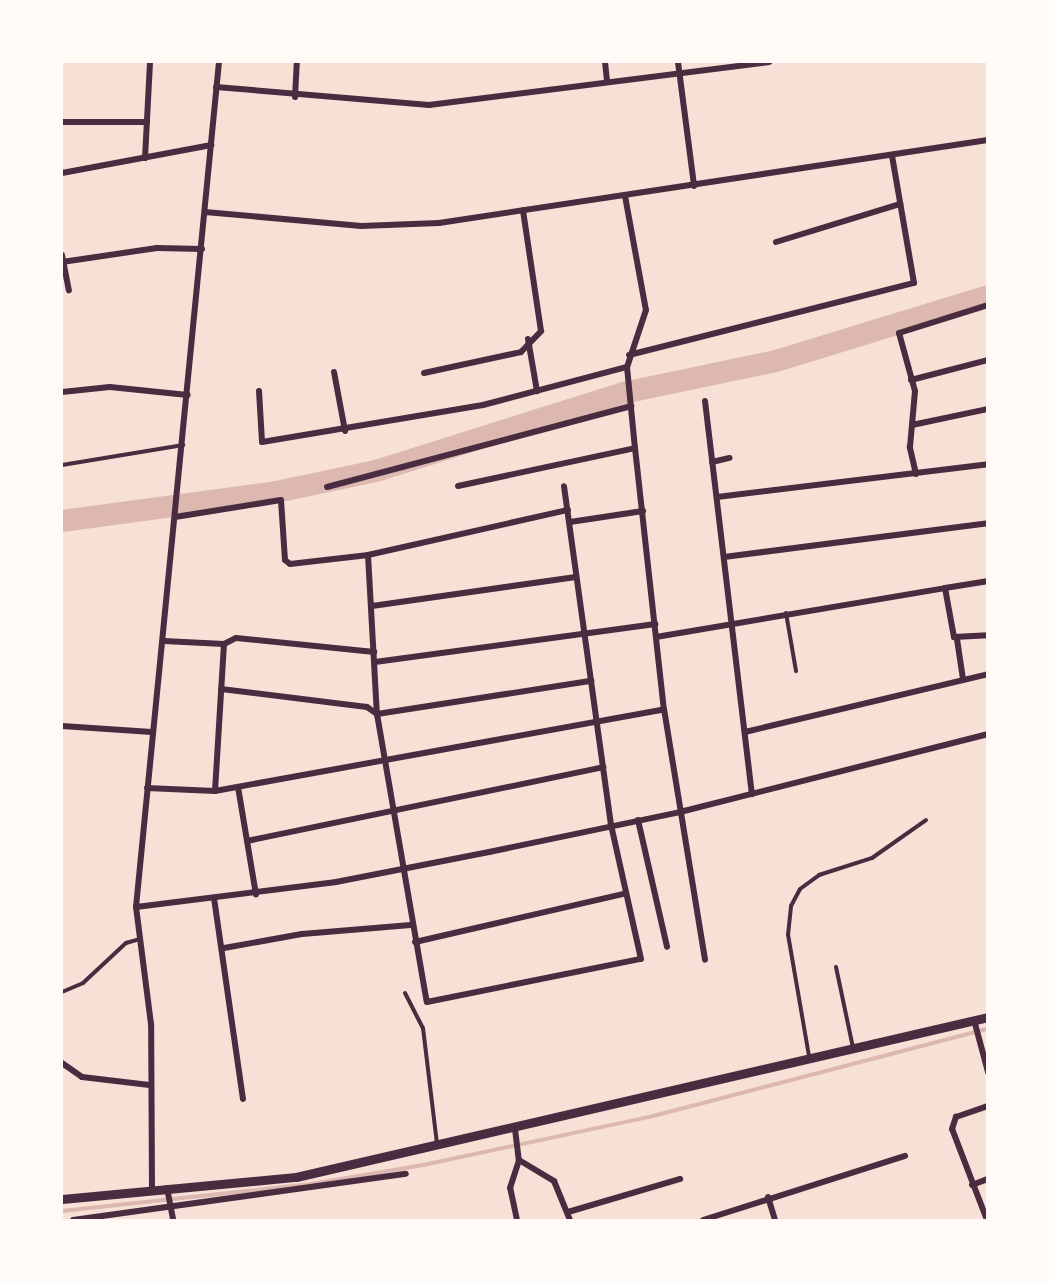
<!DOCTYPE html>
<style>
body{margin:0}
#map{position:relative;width:1049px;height:1282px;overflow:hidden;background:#f7e1d7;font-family:Helvetica,sans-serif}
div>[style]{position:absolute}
.stream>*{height:4px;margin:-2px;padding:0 2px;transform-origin:2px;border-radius:2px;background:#dcb8b0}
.river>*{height:22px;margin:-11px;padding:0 11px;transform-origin:11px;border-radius:11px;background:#dcb8b0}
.service>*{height:4px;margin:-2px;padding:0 2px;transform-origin:2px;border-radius:2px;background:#4a2c40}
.minor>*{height:6px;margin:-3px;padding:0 3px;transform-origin:3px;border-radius:3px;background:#4a2c40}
.tertiary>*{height:9px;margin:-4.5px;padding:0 4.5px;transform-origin:4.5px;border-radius:4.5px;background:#4a2c40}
span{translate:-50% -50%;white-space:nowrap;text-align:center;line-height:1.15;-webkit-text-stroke:5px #fffaf5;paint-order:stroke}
.frame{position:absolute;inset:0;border:63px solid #fffaf5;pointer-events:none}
</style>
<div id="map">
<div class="stream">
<i style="left:62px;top:1211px;width:250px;rotate:-6.2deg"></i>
<i style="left:311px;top:1184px;width:114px;rotate:-9.6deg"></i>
<i style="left:423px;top:1165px;width:235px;rotate:-12deg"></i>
<i style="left:653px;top:1116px;width:346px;rotate:-14.6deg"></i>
</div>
<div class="river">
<i style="left:62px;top:521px;width:216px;rotate:-7.7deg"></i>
<i style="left:276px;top:492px;width:102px;rotate:-11.9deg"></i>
<i style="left:376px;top:471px;width:259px;rotate:-17.5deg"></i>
<i style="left:623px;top:393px;width:156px;rotate:-11.8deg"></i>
<i style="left:776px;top:361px;width:222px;rotate:-17deg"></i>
</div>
<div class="service">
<i style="left:62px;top:465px;width:123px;rotate:-9.4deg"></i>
<i style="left:786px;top:613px;width:59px;rotate:80.2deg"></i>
<i style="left:836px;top:967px;width:83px;rotate:78.1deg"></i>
<i style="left:62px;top:992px;width:23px;rotate:-23deg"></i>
<i style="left:83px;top:983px;width:59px;rotate:-42.9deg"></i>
<i style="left:126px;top:943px;width:15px;rotate:-16deg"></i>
<i style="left:405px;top:993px;width:39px;rotate:63deg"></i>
<i style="left:423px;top:1028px;width:116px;rotate:83.1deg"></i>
<i style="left:809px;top:1056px;width:123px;rotate:-99.8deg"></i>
<i style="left:788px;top:935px;width:29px;rotate:-84deg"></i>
<i style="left:791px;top:906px;width:19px;rotate:-62deg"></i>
<i style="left:800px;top:889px;width:24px;rotate:-36deg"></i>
<i style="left:819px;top:875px;width:56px;rotate:-17.8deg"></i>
<i style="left:872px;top:858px;width:66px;rotate:-35.1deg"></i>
</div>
<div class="minor">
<i style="left:605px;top:62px;width:19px;rotate:84deg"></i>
<i style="left:678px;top:62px;width:125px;rotate:82.6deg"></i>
<i style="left:216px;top:87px;width:214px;rotate:4.8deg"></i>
<i style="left:429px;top:105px;width:343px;rotate:-7.2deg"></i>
<i style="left:295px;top:97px;width:35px;rotate:-87deg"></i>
<i style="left:62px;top:122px;width:85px"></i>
<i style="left:145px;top:158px;width:96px;rotate:-87deg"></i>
<i style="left:62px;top:173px;width:152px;rotate:-10.6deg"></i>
<i style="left:625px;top:196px;width:116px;rotate:79.6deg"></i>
<i style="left:646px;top:310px;width:60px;rotate:108.4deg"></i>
<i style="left:627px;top:367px;width:81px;rotate:84.4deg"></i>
<i style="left:635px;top:448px;width:263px;rotate:83.7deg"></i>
<i style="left:664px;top:709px;width:254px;rotate:80.7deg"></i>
<i style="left:205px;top:212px;width:157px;rotate:5.1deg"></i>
<i style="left:361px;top:226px;width:78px;rotate:-2.2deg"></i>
<i style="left:439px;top:223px;width:555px;rotate:-8.6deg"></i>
<i style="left:776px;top:242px;width:130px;rotate:-17deg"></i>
<i style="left:62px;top:255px;width:36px;rotate:79deg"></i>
<i style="left:62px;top:262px;width:96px;rotate:-8.4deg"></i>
<i style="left:157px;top:248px;width:45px;rotate:1.3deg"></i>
<i style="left:528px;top:339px;width:53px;rotate:80.2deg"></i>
<i style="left:629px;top:355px;width:294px;rotate:-14.2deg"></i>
<i style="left:914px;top:283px;width:129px;rotate:-99.8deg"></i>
<i style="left:334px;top:372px;width:60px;rotate:79.4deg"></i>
<i style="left:424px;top:373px;width:99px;rotate:-12.2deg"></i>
<i style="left:521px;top:352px;width:29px;rotate:-46deg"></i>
<i style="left:541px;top:331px;width:122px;rotate:-98.5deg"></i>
<i style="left:911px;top:380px;width:80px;rotate:-14.6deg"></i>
<i style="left:259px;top:391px;width:51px;rotate:86.6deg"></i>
<i style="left:262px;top:442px;width:224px;rotate:-9.5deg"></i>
<i style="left:483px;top:405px;width:149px;rotate:-14.8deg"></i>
<i style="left:62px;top:392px;width:48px;rotate:-5.9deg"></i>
<i style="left:110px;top:387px;width:78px;rotate:5.9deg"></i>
<i style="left:705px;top:401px;width:396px;rotate:83.2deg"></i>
<i style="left:912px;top:425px;width:78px;rotate:-11.9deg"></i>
<i style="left:712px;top:462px;width:18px;rotate:-13deg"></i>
<i style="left:916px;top:474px;width:28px;rotate:-103deg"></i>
<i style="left:910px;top:447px;width:56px;rotate:-84.9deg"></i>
<i style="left:915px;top:391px;width:60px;rotate:-105.4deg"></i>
<i style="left:899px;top:333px;width:93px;rotate:-17.5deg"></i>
<i style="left:458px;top:486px;width:181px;rotate:-12.1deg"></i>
<i style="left:327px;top:487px;width:315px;rotate:-14.9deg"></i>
<i style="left:717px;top:497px;width:273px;rotate:-6.9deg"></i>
<i style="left:175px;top:517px;width:107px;rotate:-9.1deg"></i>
<i style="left:281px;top:500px;width:60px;rotate:86.2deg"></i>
<i style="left:285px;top:560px;width:6px;rotate:39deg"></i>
<i style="left:290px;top:564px;width:79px;rotate:-6.6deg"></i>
<i style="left:368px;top:555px;width:205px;rotate:-12.7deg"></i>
<i style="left:570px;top:522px;width:74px;rotate:-8.6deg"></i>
<i style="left:368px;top:555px;width:159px;rotate:86.8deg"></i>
<i style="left:377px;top:714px;width:292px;rotate:80.2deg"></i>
<i style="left:427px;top:1002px;width:218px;rotate:-11.4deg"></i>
<i style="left:641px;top:959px;width:137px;rotate:-102.6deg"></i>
<i style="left:611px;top:825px;width:342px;rotate:-97.9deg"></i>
<i style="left:724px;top:557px;width:266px;rotate:-7.3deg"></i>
<i style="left:945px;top:588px;width:44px;rotate:-9.2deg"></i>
<i style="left:372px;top:606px;width:206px;rotate:-8.1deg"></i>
<i style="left:656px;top:637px;width:293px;rotate:-9.6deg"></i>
<i style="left:945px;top:588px;width:50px;rotate:79.6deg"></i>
<i style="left:954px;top:637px;width:34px;rotate:-3deg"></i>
<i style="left:957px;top:639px;width:40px;rotate:81.5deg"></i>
<i style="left:164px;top:641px;width:60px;rotate:2.9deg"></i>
<i style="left:224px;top:644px;width:13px;rotate:-27deg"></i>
<i style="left:236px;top:638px;width:139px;rotate:5.8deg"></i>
<i style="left:375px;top:662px;width:283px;rotate:-7.7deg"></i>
<i style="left:221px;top:689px;width:147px;rotate:7deg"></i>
<i style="left:367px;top:707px;width:12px;rotate:35deg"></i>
<i style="left:377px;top:714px;width:217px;rotate:-8.8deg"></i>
<i style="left:62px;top:726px;width:90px;rotate:3.8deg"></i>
<i style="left:745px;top:732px;width:250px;rotate:-13.4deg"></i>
<i style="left:238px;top:787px;width:109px;rotate:80.5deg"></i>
<i style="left:147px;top:788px;width:68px;rotate:2.5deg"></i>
<i style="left:215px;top:791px;width:456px;rotate:-10.3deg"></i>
<i style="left:215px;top:791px;width:147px;rotate:-86.5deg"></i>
<i style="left:638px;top:820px;width:130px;rotate:77.1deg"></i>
<i style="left:247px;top:841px;width:364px;rotate:-11.7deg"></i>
<i style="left:214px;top:898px;width:203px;rotate:81.8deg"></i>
<i style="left:136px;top:907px;width:202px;rotate:-7.1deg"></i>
<i style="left:336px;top:882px;width:156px;rotate:-11.1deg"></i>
<i style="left:489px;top:852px;width:195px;rotate:-11.8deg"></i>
<i style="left:680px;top:812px;width:318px;rotate:-14.2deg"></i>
<i style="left:415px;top:942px;width:213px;rotate:-13deg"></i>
<i style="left:224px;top:948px;width:79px;rotate:-10.2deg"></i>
<i style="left:302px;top:934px;width:109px;rotate:-4.7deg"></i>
<i style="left:974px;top:1020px;width:54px;rotate:74.9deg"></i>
<i style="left:62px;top:1063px;width:24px;rotate:35deg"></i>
<i style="left:82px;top:1077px;width:68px;rotate:6.7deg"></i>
<i style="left:515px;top:1129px;width:31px;rotate:83deg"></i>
<i style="left:519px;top:1160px;width:41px;rotate:31deg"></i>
<i style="left:554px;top:1181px;width:42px;rotate:67.7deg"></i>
<i style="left:972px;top:1185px;width:17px;rotate:-21deg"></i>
<i style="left:167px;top:1188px;width:33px;rotate:79deg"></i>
<i style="left:152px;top:1189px;width:165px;rotate:-90.3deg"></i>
<i style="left:151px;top:1024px;width:118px;rotate:-97.3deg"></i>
<i style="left:136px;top:907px;width:849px;rotate:-84.39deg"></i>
<i style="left:768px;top:1197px;width:24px;rotate:73deg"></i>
<i style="left:568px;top:1212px;width:117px;rotate:-16.4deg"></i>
<i style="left:73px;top:1220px;width:336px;rotate:-7.9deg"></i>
<i style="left:517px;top:1220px;width:33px;rotate:-102deg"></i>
<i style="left:510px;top:1188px;width:29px;rotate:-72deg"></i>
<i style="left:703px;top:1220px;width:212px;rotate:-17.6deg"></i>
<i style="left:987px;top:1220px;width:97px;rotate:-111deg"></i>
<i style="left:952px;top:1129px;width:13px;rotate:-72deg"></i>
<i style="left:956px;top:1117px;width:34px;rotate:-19deg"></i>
</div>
<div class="tertiary">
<i style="left:62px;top:1199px;width:235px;rotate:-5.4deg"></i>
<i style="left:296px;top:1177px;width:710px;rotate:-13.02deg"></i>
</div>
<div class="frame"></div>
</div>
